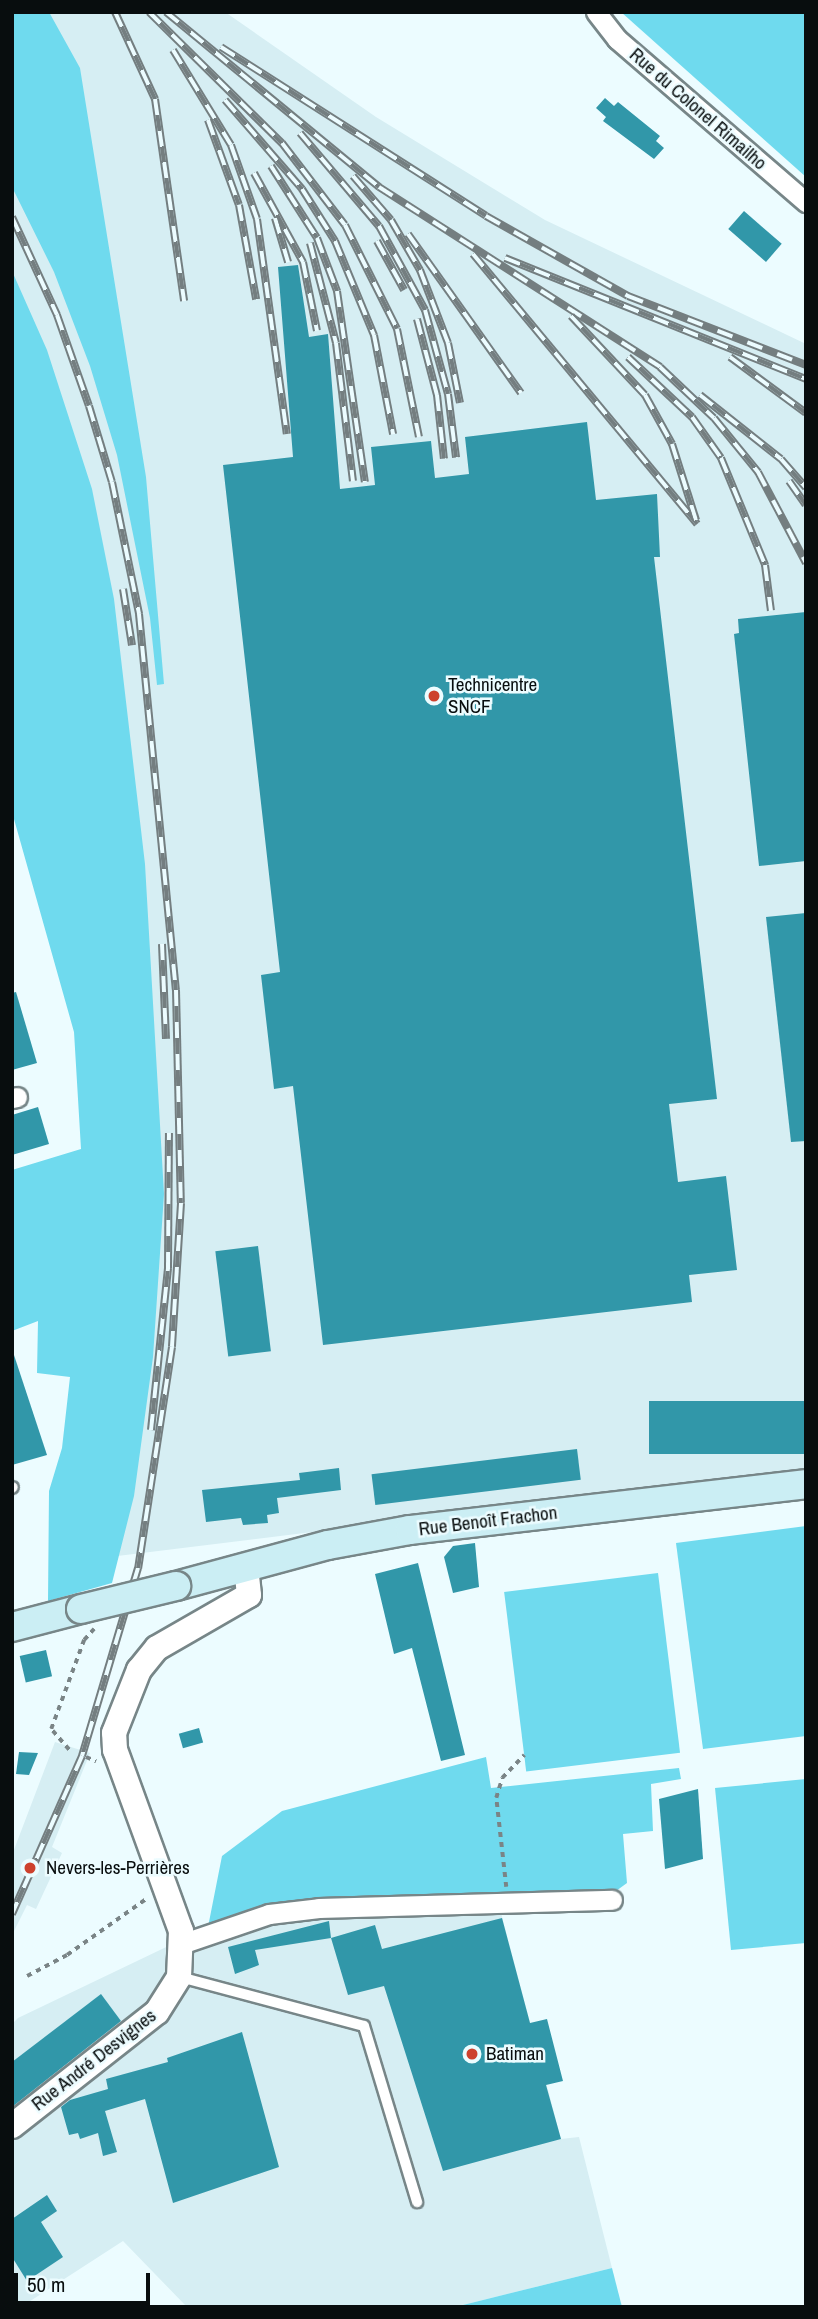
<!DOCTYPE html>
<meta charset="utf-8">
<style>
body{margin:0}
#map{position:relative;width:818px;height:2319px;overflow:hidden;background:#ecfcff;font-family:"Archivo Narrow",sans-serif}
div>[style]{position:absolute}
.built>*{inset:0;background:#d6eef3}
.green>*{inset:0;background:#6fdaee;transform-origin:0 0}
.building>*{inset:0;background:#3197a9;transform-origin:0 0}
.path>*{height:3.5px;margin-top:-1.75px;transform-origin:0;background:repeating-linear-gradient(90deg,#7a8486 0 5px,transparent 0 10px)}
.roads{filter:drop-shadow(2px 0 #778688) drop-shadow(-2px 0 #778688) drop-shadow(0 2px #778688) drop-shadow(0 -2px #778688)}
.service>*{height:10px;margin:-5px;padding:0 5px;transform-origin:5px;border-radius:5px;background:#fff}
.minor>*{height:19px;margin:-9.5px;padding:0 9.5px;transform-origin:9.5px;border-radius:9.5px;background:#fff}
.tertiary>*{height:24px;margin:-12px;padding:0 12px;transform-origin:12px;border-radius:12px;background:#fff}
.secondary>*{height:28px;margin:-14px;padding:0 14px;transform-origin:14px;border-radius:14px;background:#cbeef4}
.rail>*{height:8px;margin-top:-4px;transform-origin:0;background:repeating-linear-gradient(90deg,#ecfcff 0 16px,#747e80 0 32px);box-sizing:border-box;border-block:2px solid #747e80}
.bridges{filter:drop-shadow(2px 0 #778688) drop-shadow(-2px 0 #778688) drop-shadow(0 2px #778688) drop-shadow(0 -2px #778688)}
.secondary-bridge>*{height:28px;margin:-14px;padding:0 14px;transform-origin:14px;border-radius:14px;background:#cbeef4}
.dots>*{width:19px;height:19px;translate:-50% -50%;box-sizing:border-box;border:4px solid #ecfcff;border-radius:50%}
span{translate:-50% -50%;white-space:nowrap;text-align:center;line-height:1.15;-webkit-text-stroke:5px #ecfcff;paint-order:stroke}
.street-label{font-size:19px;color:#080d0e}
.poi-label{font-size:19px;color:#080d0e}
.left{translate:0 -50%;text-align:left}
.frame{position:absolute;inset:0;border:14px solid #080d0e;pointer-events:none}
.scale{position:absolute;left:14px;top:2273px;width:136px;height:32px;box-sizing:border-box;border:4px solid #080d0e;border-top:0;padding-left:9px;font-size:21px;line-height:24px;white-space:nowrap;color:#080d0e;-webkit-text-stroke:5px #ecfcff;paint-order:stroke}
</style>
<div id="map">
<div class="built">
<i style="clip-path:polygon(12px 12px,225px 12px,376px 117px,545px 220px,806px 344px,806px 1471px,93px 1559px,132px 1306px,12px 462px)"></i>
<i style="clip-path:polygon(55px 1742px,90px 1753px,52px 1847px,62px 1853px,36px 1909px,27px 1905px,12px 1935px,12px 1855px)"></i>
<i style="clip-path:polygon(496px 1894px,561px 2139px,579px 2137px,612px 2268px,455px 2307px,187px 2307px,123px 2241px,21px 2307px,12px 2307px,12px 2024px,18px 2018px,208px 1927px,307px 1899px)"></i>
</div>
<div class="green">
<i style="clip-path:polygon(12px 12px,49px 12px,80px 68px,146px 477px,164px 684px,157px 685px,150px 618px,117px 455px,90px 366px,54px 272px,12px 187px)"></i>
<i style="clip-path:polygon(621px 12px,806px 12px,806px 177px)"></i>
<i style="clip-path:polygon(12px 271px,47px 350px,92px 489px,114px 599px,145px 864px,164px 1194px,153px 1357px,134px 1496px,112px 1583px,48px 1601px,49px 1491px,62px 1448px,70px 1377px,37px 1373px,38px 1321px,12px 1331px,12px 1170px,81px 1149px,74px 1032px,12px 812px)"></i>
<i style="clip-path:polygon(806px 1526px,806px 1736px,703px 1749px,676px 1543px)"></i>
<i style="left:658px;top:1573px;width:181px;height:155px;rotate:83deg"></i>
<i style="clip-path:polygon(486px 1757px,491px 1788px,679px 1768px,681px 1779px,651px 1784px,653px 1831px,623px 1834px,627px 1883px,616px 1891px,307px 1899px,208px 1927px,222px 1856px,282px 1811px)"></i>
<i style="clip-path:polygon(806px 1779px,806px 1943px,731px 1950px,715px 1788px)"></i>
<i style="clip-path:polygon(612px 2268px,622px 2307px,455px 2307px)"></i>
</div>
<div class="building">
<i style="clip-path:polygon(605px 98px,614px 106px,618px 102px,660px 136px,656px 141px,664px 148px,654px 159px,603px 121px,606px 117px,596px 108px)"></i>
<i style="left:744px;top:211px;width:50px;height:24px;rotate:41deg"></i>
<i style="clip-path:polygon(298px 265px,309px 337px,328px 334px,340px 489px,375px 485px,371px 447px,431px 441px,435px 478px,469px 474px,465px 437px,587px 422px,596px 500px,657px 494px,660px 557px,654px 557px,717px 1099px,669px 1104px,678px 1182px,726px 1176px,737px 1270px,689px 1275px,692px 1302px,323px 1345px,293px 1086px,274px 1089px,261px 975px,280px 972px,223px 465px,293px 457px,278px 267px)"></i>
<i style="clip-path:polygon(806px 612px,806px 861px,759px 866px,734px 634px,739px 633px,738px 619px)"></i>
<i style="clip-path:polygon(806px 913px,806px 1141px,791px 1142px,766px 917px)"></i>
<i style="clip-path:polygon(16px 992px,37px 1063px,12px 1070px,12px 993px)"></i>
<i style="clip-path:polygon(38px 1107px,49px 1144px,12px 1155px,12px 1115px)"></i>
<i style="left:258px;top:1246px;width:106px;height:43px;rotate:83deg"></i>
<i style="clip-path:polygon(12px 1349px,47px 1455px,12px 1465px)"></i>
<i style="left:806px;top:1401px;width:53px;height:157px;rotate:90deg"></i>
<i style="left:577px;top:1449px;width:31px;height:207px;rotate:83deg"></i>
<i style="clip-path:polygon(339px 1468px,341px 1490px,277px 1498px,279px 1513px,267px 1515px,268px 1523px,243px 1525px,241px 1518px,206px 1522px,202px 1490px,300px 1480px,299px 1473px)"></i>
<i style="clip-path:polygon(475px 1543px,479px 1587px,453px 1593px,444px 1557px,453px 1546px)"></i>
<i style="clip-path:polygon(418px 1563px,465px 1755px,441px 1761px,412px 1648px,394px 1654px,375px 1574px)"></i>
<i style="left:46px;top:1650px;width:27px;height:27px;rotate:77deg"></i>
<i style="left:199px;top:1728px;width:15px;height:21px;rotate:74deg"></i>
<i style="clip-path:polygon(19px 1752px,38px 1753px,29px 1775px,16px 1774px)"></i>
<i style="clip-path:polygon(698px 1789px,703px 1859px,665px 1869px,659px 1799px)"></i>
<i style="clip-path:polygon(502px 1918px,530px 2023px,547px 2019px,563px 2081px,546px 2085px,561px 2139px,443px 2171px,384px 1986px,348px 1995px,331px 1938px,375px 1925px,382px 1949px)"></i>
<i style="clip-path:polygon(329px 1921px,331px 1938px,255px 1950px,259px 1965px,235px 1974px,228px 1947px)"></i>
<i style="clip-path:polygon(101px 1994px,121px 2021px,12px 2107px,12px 2062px)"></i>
<i style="clip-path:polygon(242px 2032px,279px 2167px,173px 2203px,145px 2099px,105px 2111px,117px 2152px,103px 2156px,98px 2133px,80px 2139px,78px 2133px,69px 2135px,61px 2107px,70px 2100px,108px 2089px,106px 2079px,168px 2062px,167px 2058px)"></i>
<i style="clip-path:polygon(47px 2195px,57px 2211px,41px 2222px,63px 2257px,27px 2281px,12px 2257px,12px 2219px)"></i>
</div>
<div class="path">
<i style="left:69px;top:1750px;width:28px;rotate:-131deg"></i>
<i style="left:51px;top:1729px;width:95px;rotate:-69.7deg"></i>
<i style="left:84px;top:1640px;width:15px;rotate:-48deg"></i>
<i style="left:86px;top:1757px;width:11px;rotate:22deg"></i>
<i style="left:506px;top:1887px;width:90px;rotate:-96.4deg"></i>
<i style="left:496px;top:1798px;width:21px;rotate:-73deg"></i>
<i style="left:502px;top:1778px;width:32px;rotate:-46deg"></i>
<i style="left:27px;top:1976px;width:45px;rotate:-27.7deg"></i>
<i style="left:67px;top:1955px;width:97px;rotate:-35.3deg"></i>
</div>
<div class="roads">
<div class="service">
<i style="left:12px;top:1488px;width:1px;rotate:-45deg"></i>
<i style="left:180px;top:1977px;width:190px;rotate:14.9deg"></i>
<i style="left:364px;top:2026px;width:184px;rotate:73.2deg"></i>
</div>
<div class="minor">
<i style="left:596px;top:12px;width:34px;rotate:52deg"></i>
<i style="left:617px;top:39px;width:250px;rotate:40.8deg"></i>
<i style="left:12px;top:1098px;width:5px;rotate:-11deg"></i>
<i style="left:181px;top:1944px;width:93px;rotate:-18.8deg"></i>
<i style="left:269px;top:1914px;width:50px;rotate:-6.8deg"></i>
<i style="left:319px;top:1908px;width:293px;rotate:-1.6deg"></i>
</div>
<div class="tertiary">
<i style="left:12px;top:2126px;width:184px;rotate:-38.2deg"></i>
<i style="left:157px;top:2012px;width:41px;rotate:-57.8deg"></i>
<i style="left:179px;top:1977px;width:46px;rotate:-87.5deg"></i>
<i style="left:181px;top:1931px;width:193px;rotate:-110deg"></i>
<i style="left:115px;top:1750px;width:17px;rotate:-93deg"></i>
<i style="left:114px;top:1733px;width:68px;rotate:-68.4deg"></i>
<i style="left:139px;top:1670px;width:28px;rotate:-51deg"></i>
<i style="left:157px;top:1648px;width:106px;rotate:-29.9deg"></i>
<i style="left:249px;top:1595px;width:28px;rotate:-96deg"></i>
</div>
<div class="secondary">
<i style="left:176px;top:1586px;width:157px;rotate:-15.1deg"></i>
<i style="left:328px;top:1545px;width:83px;rotate:-10.4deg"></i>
<i style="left:410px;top:1530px;width:399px;rotate:-6.6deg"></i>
<i style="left:12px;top:1627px;width:71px;rotate:-14.6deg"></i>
</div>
</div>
<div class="rail">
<i style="left:115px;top:12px;width:96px;rotate:65.3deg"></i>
<i style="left:155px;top:99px;width:204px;rotate:81.8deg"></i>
<i style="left:149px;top:12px;width:187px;rotate:44.6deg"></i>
<i style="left:282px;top:143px;width:103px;rotate:52.5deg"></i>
<i style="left:345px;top:225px;width:116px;rotate:63.4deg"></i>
<i style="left:397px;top:329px;width:110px;rotate:78.5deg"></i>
<i style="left:166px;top:12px;width:276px;rotate:39.4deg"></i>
<i style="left:379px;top:187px;width:334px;rotate:32.6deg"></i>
<i style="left:660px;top:367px;width:74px;rotate:43.4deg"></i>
<i style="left:714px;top:418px;width:70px;rotate:50.8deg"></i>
<i style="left:758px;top:472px;width:103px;rotate:62.2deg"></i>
<i style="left:221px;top:47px;width:314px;rotate:32.5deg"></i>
<i style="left:486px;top:216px;width:163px;rotate:29.4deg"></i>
<i style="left:628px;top:296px;width:191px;rotate:21.2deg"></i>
<i style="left:173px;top:50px;width:111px;rotate:58.6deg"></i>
<i style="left:231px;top:145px;width:78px;rotate:70.6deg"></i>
<i style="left:257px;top:219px;width:217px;rotate:82.1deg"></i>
<i style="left:225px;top:100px;width:118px;rotate:49.1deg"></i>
<i style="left:302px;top:189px;width:62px;rotate:57.6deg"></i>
<i style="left:335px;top:241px;width:102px;rotate:67.5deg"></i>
<i style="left:374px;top:335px;width:101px;rotate:79.1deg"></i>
<i style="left:208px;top:120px;width:90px;rotate:70deg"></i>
<i style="left:239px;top:205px;width:96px;rotate:79.7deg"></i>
<i style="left:300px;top:133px;width:122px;rotate:49.7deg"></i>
<i style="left:379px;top:226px;width:96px;rotate:61.3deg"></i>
<i style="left:425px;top:310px;width:87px;rotate:74.7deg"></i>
<i style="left:448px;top:394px;width:64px;rotate:82.8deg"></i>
<i style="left:271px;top:166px;width:85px;rotate:57.4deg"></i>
<i style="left:317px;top:238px;width:57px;rotate:69.3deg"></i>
<i style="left:337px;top:291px;width:193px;rotate:81.7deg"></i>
<i style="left:254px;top:173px;width:102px;rotate:61.2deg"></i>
<i style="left:303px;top:262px;width:70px;rotate:78.5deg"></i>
<i style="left:353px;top:176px;width:58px;rotate:49.2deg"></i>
<i style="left:391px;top:220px;width:58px;rotate:59.9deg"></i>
<i style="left:420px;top:270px;width:78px;rotate:69deg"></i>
<i style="left:448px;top:343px;width:61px;rotate:78.7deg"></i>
<i style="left:12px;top:217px;width:108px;rotate:65.3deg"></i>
<i style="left:57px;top:315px;width:96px;rotate:70.6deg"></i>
<i style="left:89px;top:406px;width:79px;rotate:73.2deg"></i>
<i style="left:112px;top:482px;width:135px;rotate:78.4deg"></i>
<i style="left:139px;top:614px;width:378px;rotate:84.4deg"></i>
<i style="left:176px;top:990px;width:213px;rotate:88.7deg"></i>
<i style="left:181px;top:1203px;width:144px;rotate:93.6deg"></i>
<i style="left:172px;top:1347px;width:224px;rotate:98.7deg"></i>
<i style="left:138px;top:1568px;width:196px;rotate:106.6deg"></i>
<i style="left:82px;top:1756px;width:173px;rotate:113.9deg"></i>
<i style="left:275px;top:218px;width:46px;rotate:73.5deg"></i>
<i style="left:408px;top:234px;width:195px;rotate:54.6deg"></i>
<i style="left:377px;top:241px;width:56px;rotate:61.1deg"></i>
<i style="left:310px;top:243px;width:103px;rotate:75.4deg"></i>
<i style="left:336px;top:343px;width:139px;rotate:83deg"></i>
<i style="left:473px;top:254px;width:351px;rotate:50.3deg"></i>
<i style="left:505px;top:258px;width:324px;rotate:21.9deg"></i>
<i style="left:571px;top:316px;width:108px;rotate:46.9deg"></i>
<i style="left:645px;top:395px;width:56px;rotate:61.1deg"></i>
<i style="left:672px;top:444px;width:80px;rotate:72.5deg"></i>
<i style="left:417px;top:319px;width:79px;rotate:75.3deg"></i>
<i style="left:437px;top:395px;width:64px;rotate:83.8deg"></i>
<i style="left:628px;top:357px;width:88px;rotate:43.2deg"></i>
<i style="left:692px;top:417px;width:50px;rotate:54.7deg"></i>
<i style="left:721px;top:458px;width:116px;rotate:67.6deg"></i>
<i style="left:765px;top:565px;width:46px;rotate:82.6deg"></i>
<i style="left:730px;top:357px;width:94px;rotate:36.4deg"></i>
<i style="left:700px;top:395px;width:103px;rotate:38.3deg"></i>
<i style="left:781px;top:459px;width:38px;rotate:49deg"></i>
<i style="left:789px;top:481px;width:29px;rotate:55deg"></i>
<i style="left:123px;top:589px;width:57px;rotate:80.9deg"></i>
<i style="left:162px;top:944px;width:95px;rotate:87.6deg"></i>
<i style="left:151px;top:1430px;width:163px;rotate:-84deg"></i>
<i style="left:168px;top:1268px;width:135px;rotate:-89.6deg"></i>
</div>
<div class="bridges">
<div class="secondary-bridge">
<i style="left:81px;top:1609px;width:98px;rotate:-13.6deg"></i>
</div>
</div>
<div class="dots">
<i style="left:434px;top:696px;background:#cd412d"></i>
<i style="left:30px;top:1868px;background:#cd412d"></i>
<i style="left:472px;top:2054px;background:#cd412d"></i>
</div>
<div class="street-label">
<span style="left:698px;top:109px;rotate:41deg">Rue du Colonel Rimailho</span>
<span style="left:488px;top:1521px;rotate:-7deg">Rue Benoît Frachon</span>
<span style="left:94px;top:2060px;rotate:-38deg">Rue André Desvignes</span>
</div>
<div class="poi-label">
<span class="left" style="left:448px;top:696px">Technicentre<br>SNCF</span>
<span class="left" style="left:46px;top:1868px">Nevers-les-Perrières</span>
<span class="left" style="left:486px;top:2054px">Batiman</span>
</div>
<div class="frame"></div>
<div class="scale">50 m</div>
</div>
